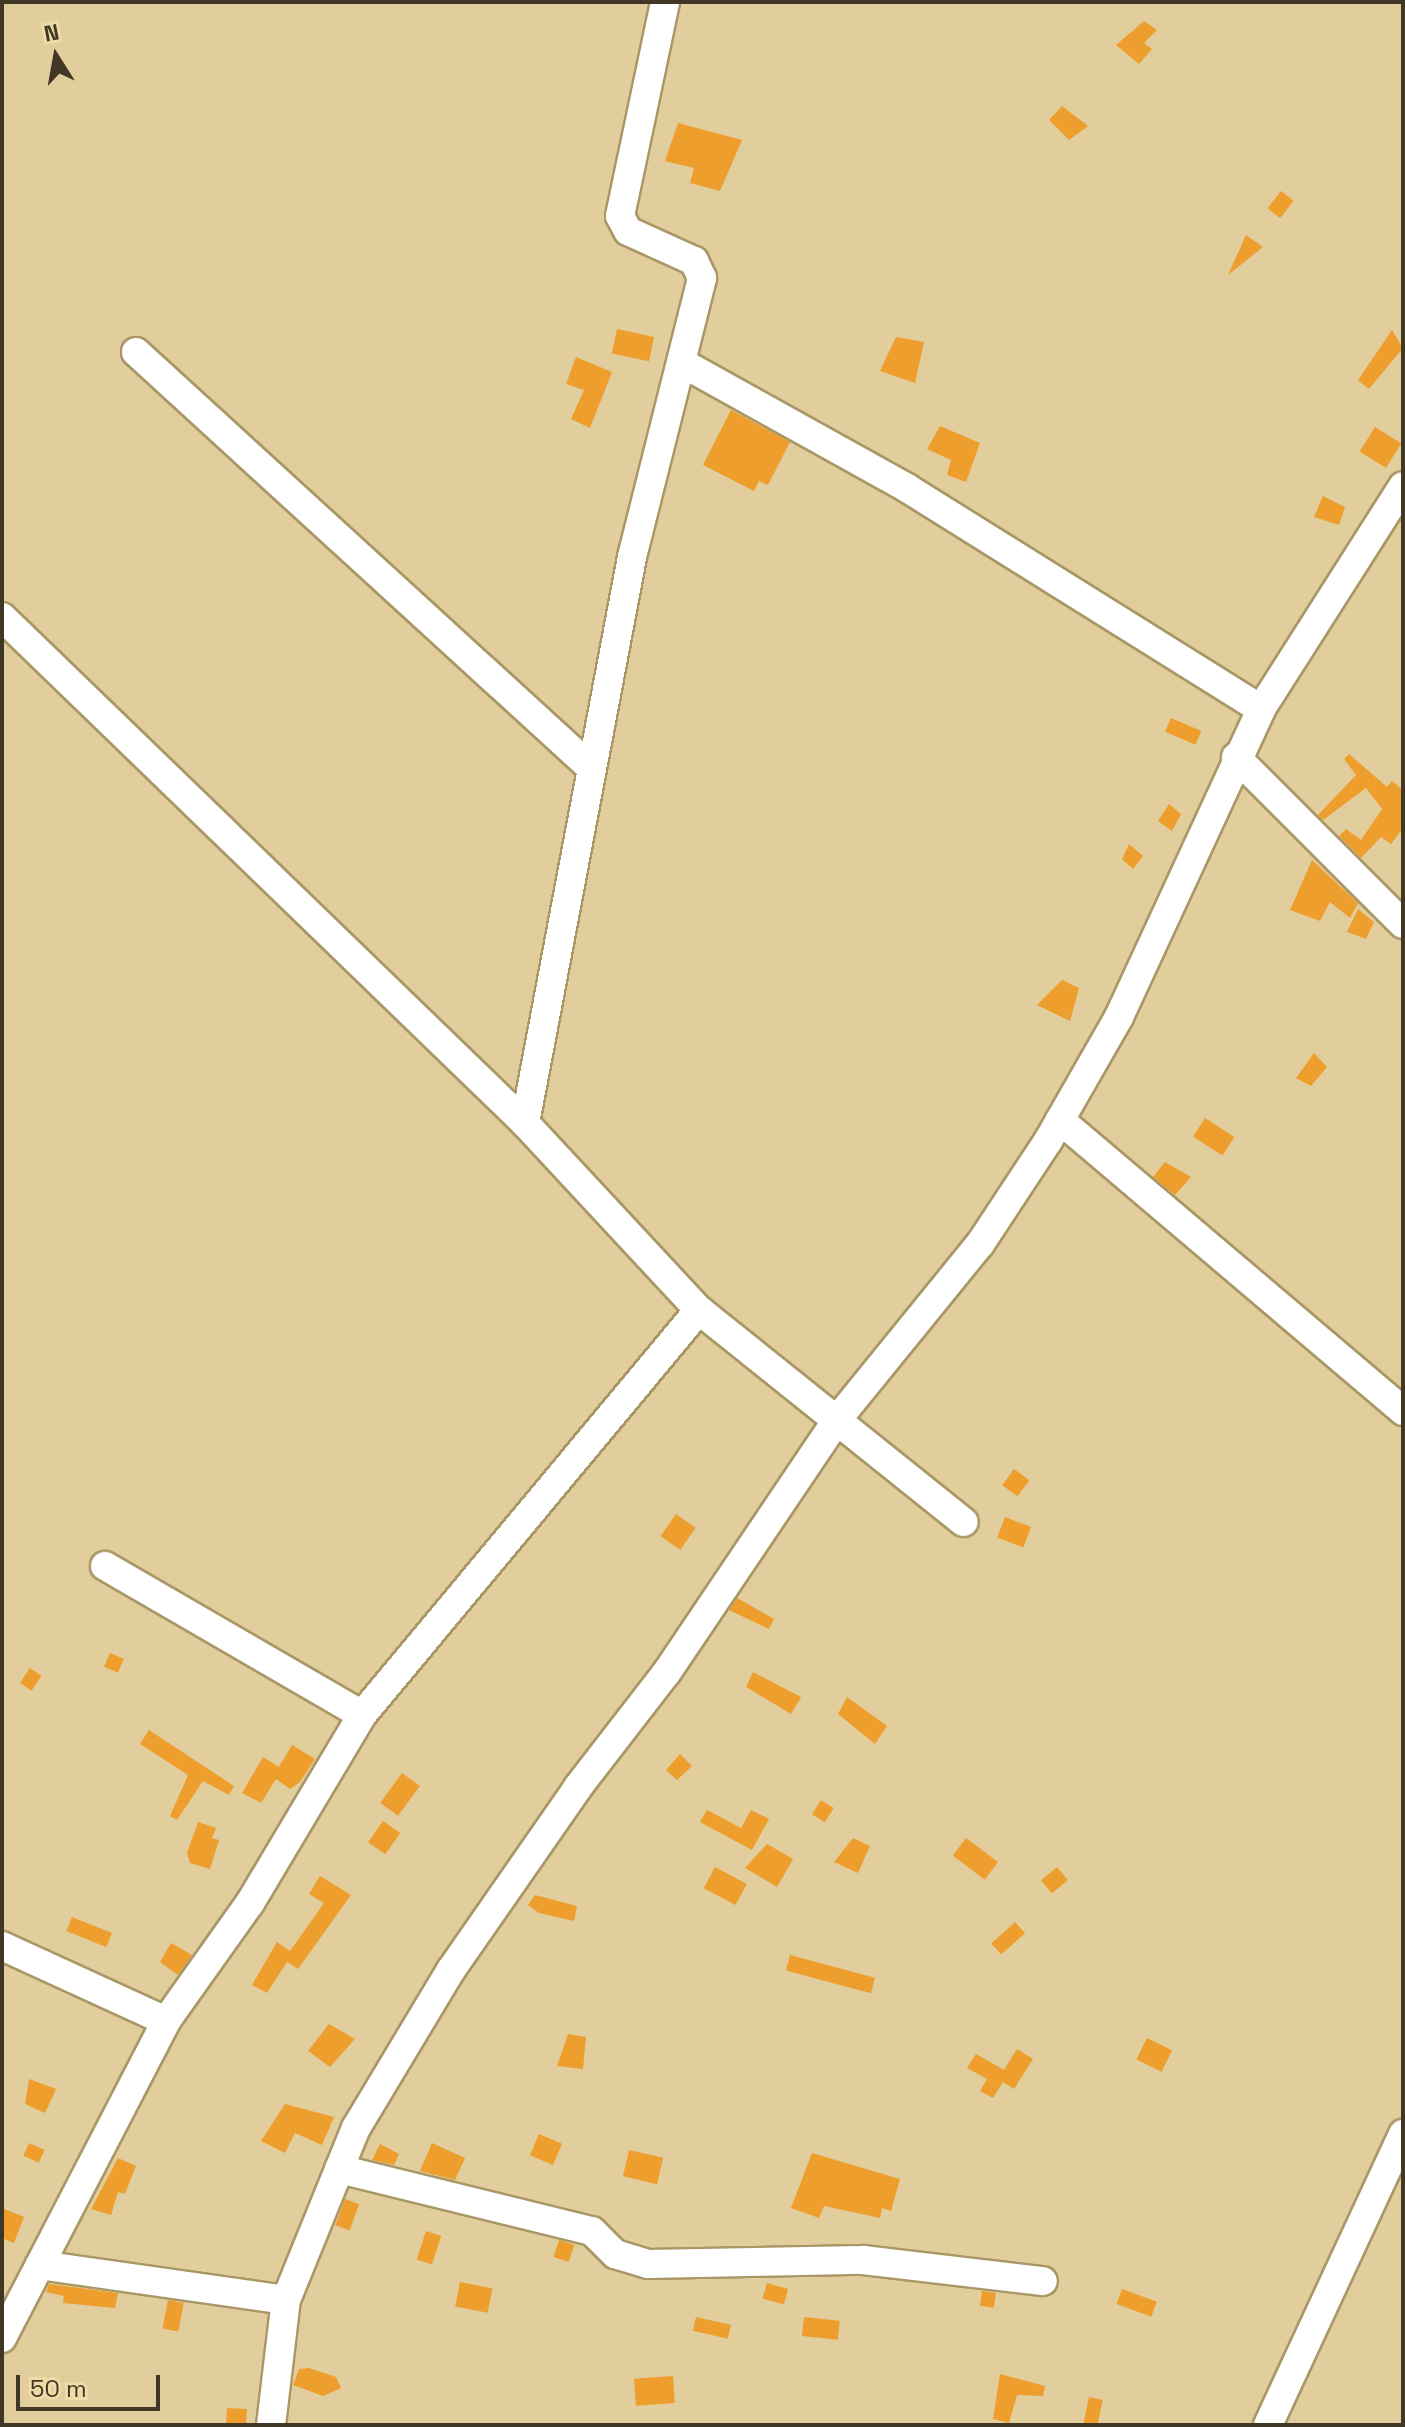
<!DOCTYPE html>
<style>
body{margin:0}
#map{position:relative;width:1405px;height:2427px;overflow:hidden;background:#e1ce9c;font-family:"Space Grotesk",sans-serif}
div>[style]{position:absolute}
.building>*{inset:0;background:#ed9e2c;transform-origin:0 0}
.roads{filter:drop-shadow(2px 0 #a99766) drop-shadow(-2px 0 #a99766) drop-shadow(0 2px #a99766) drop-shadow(0 -2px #a99766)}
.minor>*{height:28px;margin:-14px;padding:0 14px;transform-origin:14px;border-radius:14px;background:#fff}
span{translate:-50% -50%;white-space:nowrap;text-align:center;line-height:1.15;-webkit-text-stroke:6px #eedba8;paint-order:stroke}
.frame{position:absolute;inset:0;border:4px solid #403824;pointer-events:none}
.north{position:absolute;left:16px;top:16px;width:80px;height:80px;-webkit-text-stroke:6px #eedba8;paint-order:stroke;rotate:349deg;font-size:22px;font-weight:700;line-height:32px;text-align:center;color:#403824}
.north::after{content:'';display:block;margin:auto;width:28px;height:36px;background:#403824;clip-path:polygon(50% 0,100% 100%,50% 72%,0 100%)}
.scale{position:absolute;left:16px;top:2375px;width:144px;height:36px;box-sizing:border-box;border:4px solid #403824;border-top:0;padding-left:10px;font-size:24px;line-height:28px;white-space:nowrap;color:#403824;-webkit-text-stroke:6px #eedba8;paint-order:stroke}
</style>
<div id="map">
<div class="building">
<i style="clip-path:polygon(1144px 21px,1157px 30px,1144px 43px,1152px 49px,1139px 64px,1116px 45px)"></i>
<i style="clip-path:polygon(1062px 106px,1088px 126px,1069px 140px,1049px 120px)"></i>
<i style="clip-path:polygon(678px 123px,742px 140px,720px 191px,690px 183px,694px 168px,665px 161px)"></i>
<i style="left:1281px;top:191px;width:16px;height:22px;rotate:38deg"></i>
<i style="clip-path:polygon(1246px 235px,1263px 247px,1228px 275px)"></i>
<i style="left:617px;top:329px;width:38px;height:25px;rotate:12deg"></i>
<i style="clip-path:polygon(1392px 330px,1403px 348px,1369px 389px,1358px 380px)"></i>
<i style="clip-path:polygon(896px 337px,924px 342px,915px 383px,880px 371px)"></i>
<i style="clip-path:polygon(576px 357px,612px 372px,590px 428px,571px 419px,584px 390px,566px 384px)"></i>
<i style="clip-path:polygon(731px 410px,790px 442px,768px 485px,759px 481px,754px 491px,703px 465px)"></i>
<i style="clip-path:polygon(940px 426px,980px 443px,966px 482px,947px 475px,951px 460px,927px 449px)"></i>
<i style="left:1375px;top:427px;width:31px;height:29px;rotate:32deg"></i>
<i style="clip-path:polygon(1323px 496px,1345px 507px,1339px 525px,1314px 517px)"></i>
<i style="left:1171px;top:718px;width:33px;height:15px;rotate:23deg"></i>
<i style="clip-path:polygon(1349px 754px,1387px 787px,1392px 781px,1403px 790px,1403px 828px,1391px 844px,1381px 837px,1361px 858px,1339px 836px,1346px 829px,1361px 840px,1382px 809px,1366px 788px,1323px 820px,1318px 815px,1356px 775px,1344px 759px)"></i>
<i style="clip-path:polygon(1169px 804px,1181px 814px,1172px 831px,1158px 821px)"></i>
<i style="clip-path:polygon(1129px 844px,1143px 856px,1133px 869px,1122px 859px)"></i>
<i style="clip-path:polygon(1312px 860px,1358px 903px,1350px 918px,1330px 902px,1320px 921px,1290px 910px)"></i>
<i style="clip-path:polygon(1358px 909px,1374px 922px,1366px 939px,1347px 932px)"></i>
<i style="clip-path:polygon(1062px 980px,1079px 988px,1070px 1021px,1037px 1005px)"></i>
<i style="clip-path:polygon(1314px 1053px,1327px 1067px,1311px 1086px,1296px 1078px)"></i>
<i style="left:1205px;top:1118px;width:35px;height:22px;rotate:33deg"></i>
<i style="clip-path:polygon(1165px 1162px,1191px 1177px,1175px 1195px,1153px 1177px)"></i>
<i style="left:1014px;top:1469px;width:19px;height:20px;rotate:36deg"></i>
<i style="left:676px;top:1514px;width:24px;height:27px;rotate:35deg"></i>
<i style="left:1005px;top:1517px;width:28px;height:22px;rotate:21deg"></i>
<i style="clip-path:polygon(737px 1598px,774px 1619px,769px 1629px,729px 1610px)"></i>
<i style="left:110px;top:1653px;width:15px;height:15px;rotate:23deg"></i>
<i style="left:30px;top:1668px;width:14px;height:18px;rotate:34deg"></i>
<i style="clip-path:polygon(753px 1672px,801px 1697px,791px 1714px,746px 1687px)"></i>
<i style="clip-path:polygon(847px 1697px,887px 1726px,875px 1744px,838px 1714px)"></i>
<i style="clip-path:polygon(149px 1730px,234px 1786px,229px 1795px,203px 1781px,177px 1820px,170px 1816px,188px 1775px,140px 1744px)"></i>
<i style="clip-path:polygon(292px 1745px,315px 1759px,300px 1782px,290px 1789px,276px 1779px,261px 1803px,242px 1793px,263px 1757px,279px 1767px)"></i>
<i style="clip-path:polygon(680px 1754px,692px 1766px,677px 1780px,666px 1770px)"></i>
<i style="left:402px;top:1773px;width:22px;height:37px;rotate:36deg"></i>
<i style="left:821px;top:1800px;width:15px;height:17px;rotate:32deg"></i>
<i style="clip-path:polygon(707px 1810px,741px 1828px,751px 1810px,769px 1819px,752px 1850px,700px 1822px)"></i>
<i style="left:383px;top:1821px;width:21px;height:26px;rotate:35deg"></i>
<i style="clip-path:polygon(198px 1822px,216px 1828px,212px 1838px,219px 1840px,210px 1869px,190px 1863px,187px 1853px)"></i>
<i style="clip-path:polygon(853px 1838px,870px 1846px,858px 1873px,834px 1862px)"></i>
<i style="left:966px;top:1838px;width:40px;height:22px;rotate:37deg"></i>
<i style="clip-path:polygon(767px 1844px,793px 1859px,777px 1887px,745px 1868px)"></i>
<i style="left:715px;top:1867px;width:36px;height:24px;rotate:28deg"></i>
<i style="left:1057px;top:1867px;width:17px;height:21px;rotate:50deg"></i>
<i style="clip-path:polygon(320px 1876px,351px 1895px,298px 1969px,287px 1962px,267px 1993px,252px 1985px,277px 1942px,290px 1951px,324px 1903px,309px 1894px)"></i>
<i style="clip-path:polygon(535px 1895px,577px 1906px,574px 1921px,539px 1913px,528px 1905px)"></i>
<i style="left:72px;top:1917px;width:43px;height:15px;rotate:22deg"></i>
<i style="left:1015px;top:1922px;width:15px;height:32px;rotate:48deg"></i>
<i style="clip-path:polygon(171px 1943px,192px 1955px,178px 1975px,160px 1962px)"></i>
<i style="left:790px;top:1955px;width:88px;height:16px;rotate:15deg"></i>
<i style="clip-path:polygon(329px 2024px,355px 2039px,330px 2067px,308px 2051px)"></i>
<i style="clip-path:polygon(568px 2034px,586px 2037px,583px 2069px,557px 2066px)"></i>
<i style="left:1147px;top:2038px;width:28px;height:24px;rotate:26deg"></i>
<i style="clip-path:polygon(1017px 2049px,1033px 2059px,1014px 2089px,1003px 2082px,993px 2098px,980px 2091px,987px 2079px,967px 2068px,976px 2054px,1004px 2070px)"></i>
<i style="clip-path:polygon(29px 2079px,56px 2089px,45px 2113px,25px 2104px)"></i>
<i style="clip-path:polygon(285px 2104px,334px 2117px,322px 2145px,295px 2133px,285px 2153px,261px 2141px)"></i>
<i style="left:539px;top:2134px;width:25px;height:23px;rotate:23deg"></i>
<i style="left:29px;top:2143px;width:17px;height:14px;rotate:24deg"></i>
<i style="clip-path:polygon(432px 2143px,465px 2158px,455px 2180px,420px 2171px)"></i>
<i style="clip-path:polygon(380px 2144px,399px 2154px,394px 2165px,372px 2160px)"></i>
<i style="left:629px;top:2150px;width:35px;height:27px;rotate:13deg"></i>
<i style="clip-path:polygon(812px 2153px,900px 2179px,891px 2211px,882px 2208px,880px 2218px,824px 2206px,819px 2218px,791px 2208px)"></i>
<i style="clip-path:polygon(118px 2158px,136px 2166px,125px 2194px,118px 2192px,111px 2215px,91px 2209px)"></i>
<i style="left:345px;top:2199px;width:15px;height:28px;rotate:20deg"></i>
<i style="clip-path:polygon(2px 2208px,24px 2217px,14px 2243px,2px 2238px)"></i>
<i style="left:426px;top:2231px;width:16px;height:30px;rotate:18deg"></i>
<i style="left:559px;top:2240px;width:16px;height:18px;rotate:18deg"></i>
<i style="left:460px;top:2282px;width:33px;height:25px;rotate:11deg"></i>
<i style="left:767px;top:2283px;width:22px;height:16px;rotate:16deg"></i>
<i style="clip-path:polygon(49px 2284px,118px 2293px,115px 2308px,63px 2303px,64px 2296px,46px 2292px)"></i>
<i style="left:1122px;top:2289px;width:37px;height:16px;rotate:20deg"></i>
<i style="left:982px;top:2291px;width:14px;height:15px;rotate:8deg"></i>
<i style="left:168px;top:2300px;width:16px;height:29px;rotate:11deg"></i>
<i style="left:696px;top:2317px;width:36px;height:14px;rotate:13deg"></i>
<i style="left:804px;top:2317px;width:36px;height:19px;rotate:6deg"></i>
<i style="clip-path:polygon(309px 2368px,336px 2377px,341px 2388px,323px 2396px,293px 2385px,299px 2369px)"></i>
<i style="clip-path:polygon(1000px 2374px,1045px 2386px,1043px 2396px,1017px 2395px,1009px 2423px,993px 2419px)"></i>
<i style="left:673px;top:2376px;width:27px;height:39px;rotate:86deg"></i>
<i style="left:1089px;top:2397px;width:14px;height:26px;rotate:12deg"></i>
<i style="left:227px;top:2408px;width:20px;height:17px;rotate:3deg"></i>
</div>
<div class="roads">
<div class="minor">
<i style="left:136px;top:352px;width:615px;rotate:42.43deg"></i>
<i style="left:686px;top:365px;width:253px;rotate:29.1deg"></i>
<i style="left:907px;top:488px;width:417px;rotate:32deg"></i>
<i style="left:2px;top:617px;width:728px;rotate:44.05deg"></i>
<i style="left:525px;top:1123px;width:255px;rotate:47.1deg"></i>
<i style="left:699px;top:1310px;width:339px;rotate:38.7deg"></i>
<i style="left:1236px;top:757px;width:236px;rotate:45deg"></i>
<i style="left:1060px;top:1120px;width:450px;rotate:40.3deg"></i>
<i style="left:525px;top:1123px;width:576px;rotate:-79.29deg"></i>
<i style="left:632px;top:557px;width:288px;rotate:-75.9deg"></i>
<i style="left:702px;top:278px;width:19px;rotate:-115deg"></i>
<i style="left:694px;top:261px;width:72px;rotate:-155.6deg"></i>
<i style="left:628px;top:231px;width:17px;rotate:-118deg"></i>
<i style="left:620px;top:216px;width:219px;rotate:-78.1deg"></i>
<i style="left:105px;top:1566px;width:297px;rotate:30.1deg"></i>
<i style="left:2px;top:1946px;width:180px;rotate:24.6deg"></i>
<i style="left:339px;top:2169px;width:260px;rotate:13.8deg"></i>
<i style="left:592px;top:2231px;width:33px;rotate:45deg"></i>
<i style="left:615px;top:2254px;width:34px;rotate:17deg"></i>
<i style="left:648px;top:2264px;width:215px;rotate:-1.1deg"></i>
<i style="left:863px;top:2260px;width:181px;rotate:6.7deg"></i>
<i style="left:40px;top:2265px;width:248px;rotate:8.1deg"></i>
<i style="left:2px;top:2338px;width:357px;rotate:-62.6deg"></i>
<i style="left:166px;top:2021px;width:145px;rotate:-54.6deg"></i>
<i style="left:250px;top:1903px;width:219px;rotate:-59.2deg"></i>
<i style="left:362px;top:1715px;width:527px;rotate:-50.24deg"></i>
<i style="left:271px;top:2425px;width:126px;rotate:-83.2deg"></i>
<i style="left:286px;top:2300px;width:186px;rotate:-67.9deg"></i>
<i style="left:356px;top:2128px;width:184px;rotate:-59deg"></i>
<i style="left:451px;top:1970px;width:223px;rotate:-55.2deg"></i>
<i style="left:578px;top:1787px;width:145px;rotate:-52.3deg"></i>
<i style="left:667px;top:1672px;width:303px;rotate:-56deg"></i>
<i style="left:836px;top:1421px;width:228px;rotate:-50.9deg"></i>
<i style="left:980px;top:1244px;width:123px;rotate:-56.6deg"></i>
<i style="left:1048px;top:1141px;width:143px;rotate:-60.2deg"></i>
<i style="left:1119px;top:1017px;width:339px;rotate:-65.2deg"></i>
<i style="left:1261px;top:709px;width:264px;rotate:-57.5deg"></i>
<i style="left:1268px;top:2425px;width:321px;rotate:-65.1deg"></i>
</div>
</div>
<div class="frame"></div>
<div class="north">N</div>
<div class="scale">50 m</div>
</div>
